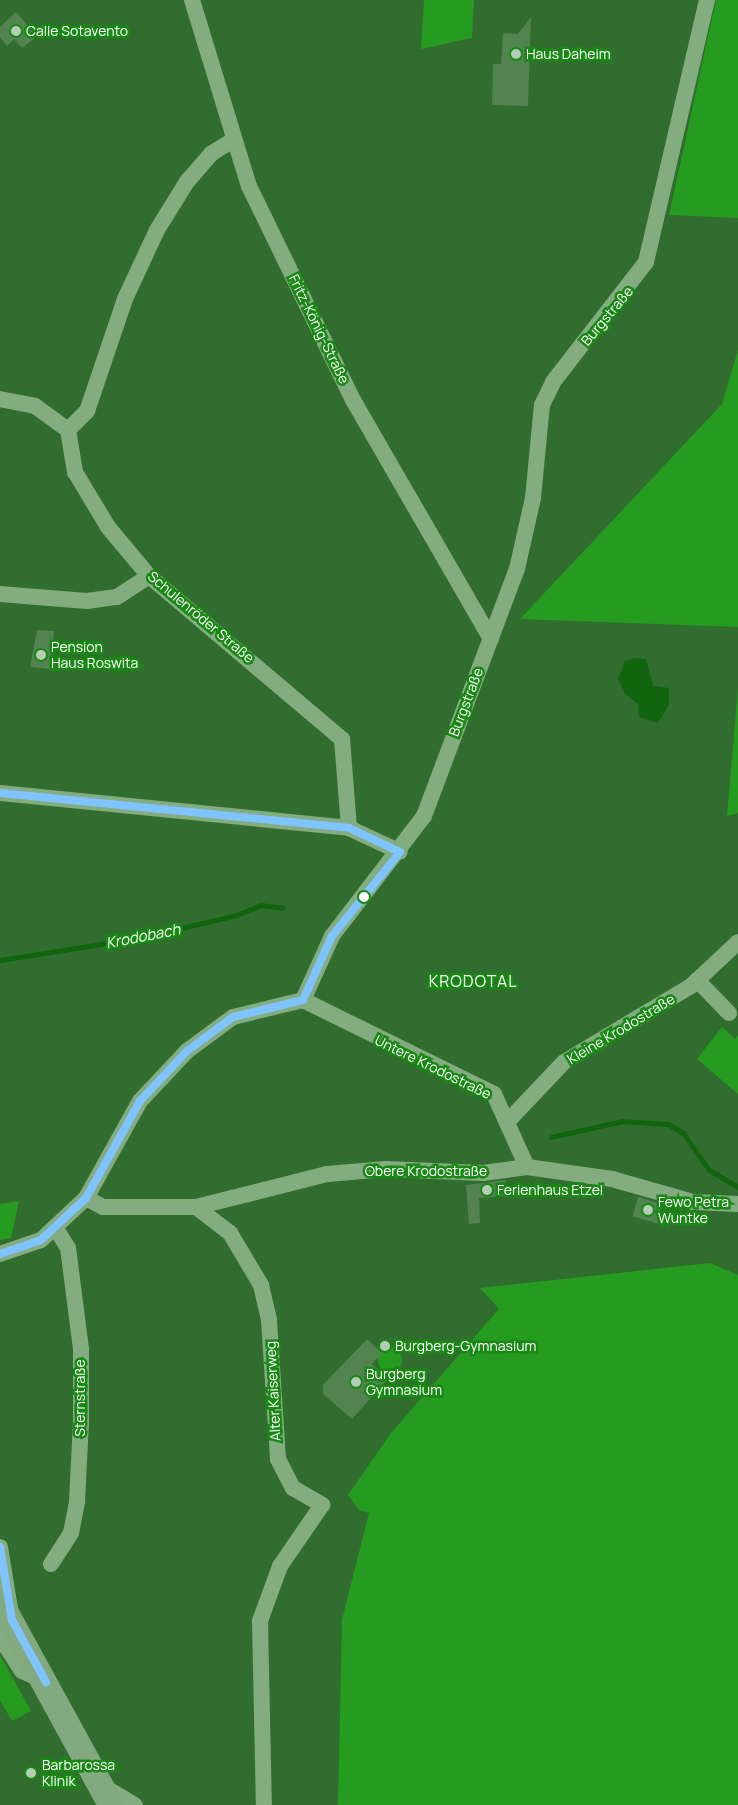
<!DOCTYPE html>
<meta charset="utf-8">
<style>
body{margin:0}
#map{position:relative;width:738px;height:1805px;overflow:hidden;background:#316d2f;font-family:Manrope,sans-serif}
div>[style]{position:absolute}
.green>*{inset:0;background:#259b1f}
.round{border-radius:50%}
.water>*{inset:0;background:#12650f}
.stream>*{height:5px;margin:-2.5px;padding:0 2.5px;transform-origin:2.5px;border-radius:2.5px;background:#12650f}
.building>*{inset:0;background:#548352;transform-origin:0 0}
.street>*{height:16px;margin:-8px;padding:0 8px;transform-origin:8px;border-radius:8px;background:#83ac81}
.primary>*{height:26px;margin:-13px;padding:0 13px;transform-origin:13px;border-radius:13px;background:#82a980}
.bus-1>*{height:8px;margin:-4px;padding:0 4px;transform-origin:4px;border-radius:4px;background:#80c4ff}
.dots>*{width:14px;height:14px;translate:-50% -50%;box-sizing:border-box;border:2px solid #198814;border-radius:50%}
span{translate:-50% -50%;white-space:nowrap;text-align:center;line-height:1.15;-webkit-text-stroke:5px #198814;paint-order:stroke}
.poi-label{font-size:14px;color:#fff}
.left{translate:0 -50%;text-align:left}
.street-label{font-size:14px;color:#fff}
.water-label{font-size:15px;color:#fbfffa;font-style:italic}
.quarter-label{font-size:16px;color:#fff;letter-spacing:1px}
</style>
<div id="map">
<div class="green">
<i style="clip-path:polygon(424px 0,474px 0,472px 38px,421px 49px)"></i>
<i style="clip-path:polygon(716px 0,738px 0,738px 218px,669px 215px)"></i>
<i style="clip-path:polygon(738px 350px,738px 627px,520px 619px,722px 404px)"></i>
<i style="clip-path:polygon(738px 688px,738px 813px,727px 816px)"></i>
<i style="clip-path:polygon(722px 1027px,735px 1039px,738px 1035px,738px 1094px,697px 1059px)"></i>
<i style="clip-path:polygon(19px 1201px,11px 1238px,0 1240px,0 1204px)"></i>
<i style="clip-path:polygon(710px 1263px,738px 1275px,738px 1805px,338px 1805px,342px 1620px,369px 1513px,359px 1510px,348px 1495px,391px 1433px,499px 1309px,480px 1288px)"></i>
<i class="round" style="left:378px;top:1348px;width:24px;height:24px"></i>
<i style="clip-path:polygon(0 1655px,31px 1711px,12px 1721px,0 1700px)"></i>
</div>
<div class="water">
<i style="clip-path:polygon(635px 658px,646px 659px,653px 686px,669px 688px,669px 705px,658px 723px,639px 717px,638px 704px,625px 693px,618px 679px,625px 661px)"></i>
</div>
<div class="stream">
<i style="left:0;top:960px;width:141px;rotate:-9deg"></i>
<i style="left:139px;top:938px;width:101px;rotate:-13.2deg"></i>
<i style="left:237px;top:915px;width:25px;rotate:-23deg"></i>
<i style="left:260px;top:905px;width:23px;rotate:7deg"></i>
<i style="left:551px;top:1137px;width:73px;rotate:-12.7deg"></i>
<i style="left:622px;top:1121px;width:46px;rotate:3.7deg"></i>
<i style="left:668px;top:1124px;width:17px;rotate:31deg"></i>
<i style="left:683px;top:1133px;width:45px;rotate:54.9deg"></i>
<i style="left:709px;top:1170px;width:34px;rotate:30deg"></i>
</div>
<div class="building">
<i style="clip-path:polygon(16px 12px,37px 36px,22px 48px,14px 39px,7px 46px,0 37px,0 27px)"></i>
<i style="clip-path:polygon(531px 17px,528px 106px,492px 105px,493px 64px,501px 64px,503px 33px,518px 34px)"></i>
<i style="clip-path:polygon(37px 630px,54px 631px,51px 669px,30px 667px)"></i>
<i style="clip-path:polygon(506px 1180px,507px 1196px,479px 1198px,480px 1223px,469px 1224px,466px 1185px)"></i>
<i style="left:638px;top:1197px;width:26px;height:20px;rotate:16deg"></i>
<i style="clip-path:polygon(367px 1339px,382px 1353px,372px 1364px,388px 1379px,352px 1419px,323px 1394px,323px 1385px)"></i>
</div>
<div class="street">
<i style="left:192px;top:0;width:195px;rotate:73deg"></i>
<i style="left:249px;top:186px;width:238px;rotate:64.1deg"></i>
<i style="left:353px;top:400px;width:276px;rotate:60deg"></i>
<i style="left:233px;top:140px;width:26px;rotate:148deg"></i>
<i style="left:211px;top:154px;width:35px;rotate:131deg"></i>
<i style="left:188px;top:180px;width:59px;rotate:121.8deg"></i>
<i style="left:157px;top:230px;width:76px;rotate:114.9deg"></i>
<i style="left:125px;top:299px;width:118px;rotate:108.7deg"></i>
<i style="left:87px;top:411px;width:27px;rotate:135deg"></i>
<i style="left:68px;top:430px;width:43px;rotate:80.5deg"></i>
<i style="left:75px;top:472px;width:64px;rotate:59deg"></i>
<i style="left:108px;top:527px;width:64px;rotate:50.1deg"></i>
<i style="left:149px;top:576px;width:253px;rotate:40.2deg"></i>
<i style="left:342px;top:739px;width:89px;rotate:85.5deg"></i>
<i style="left:0;top:399px;width:36px;rotate:11deg"></i>
<i style="left:35px;top:406px;width:41px;rotate:36deg"></i>
<i style="left:0;top:594px;width:87px;rotate:4.6deg"></i>
<i style="left:87px;top:601px;width:30px;rotate:-8deg"></i>
<i style="left:117px;top:597px;width:38px;rotate:-33deg"></i>
<i style="left:0;top:793px;width:351px;rotate:5.7deg"></i>
<i style="left:349px;top:828px;width:56px;rotate:25.2deg"></i>
<i style="left:697px;top:980px;width:46px;rotate:45.9deg"></i>
<i style="left:303px;top:1000px;width:213px;rotate:26.2deg"></i>
<i style="left:494px;top:1094px;width:80px;rotate:65.7deg"></i>
<i style="left:508px;top:1121px;width:81px;rotate:-46.5deg"></i>
<i style="left:564px;top:1062px;width:148px;rotate:-30.9deg"></i>
<i style="left:691px;top:986px;width:64px;rotate:-43.1deg"></i>
<i style="left:86px;top:1198px;width:19px;rotate:28deg"></i>
<i style="left:103px;top:1207px;width:93px"></i>
<i style="left:196px;top:1207px;width:135px;rotate:-14.1deg"></i>
<i style="left:327px;top:1174px;width:59px;rotate:-4.8deg"></i>
<i style="left:386px;top:1169px;width:97px;rotate:2.4deg"></i>
<i style="left:483px;top:1173px;width:44px;rotate:-7.8deg"></i>
<i style="left:527px;top:1167px;width:86px;rotate:8deg"></i>
<i style="left:612px;top:1179px;width:84px;rotate:15.9deg"></i>
<i style="left:693px;top:1202px;width:45px;rotate:2.5deg"></i>
<i style="left:196px;top:1207px;width:43px;rotate:37.4deg"></i>
<i style="left:230px;top:1233px;width:61px;rotate:59.2deg"></i>
<i style="left:261px;top:1285px;width:36px;rotate:77deg"></i>
<i style="left:269px;top:1320px;width:139px;rotate:86.3deg"></i>
<i style="left:278px;top:1459px;width:33px;rotate:63deg"></i>
<i style="left:293px;top:1488px;width:34px;rotate:30deg"></i>
<i style="left:322px;top:1505px;width:74px;rotate:124.5deg"></i>
<i style="left:280px;top:1566px;width:59px;rotate:110deg"></i>
<i style="left:260px;top:1621px;width:184px;rotate:88.8deg"></i>
<i style="left:0;top:1254px;width:43px;rotate:-18.9deg"></i>
<i style="left:41px;top:1240px;width:62px;rotate:-43deg"></i>
<i style="left:86px;top:1198px;width:111px;rotate:-60.9deg"></i>
<i style="left:140px;top:1101px;width:69px;rotate:-46.8deg"></i>
<i style="left:187px;top:1051px;width:57px;rotate:-36.5deg"></i>
<i style="left:233px;top:1017px;width:72px;rotate:-13.7deg"></i>
<i style="left:303px;top:1000px;width:70px;rotate:-65.6deg"></i>
<i style="left:332px;top:936px;width:151px;rotate:-52.5deg"></i>
<i style="left:424px;top:816px;width:264px;rotate:-69.4deg"></i>
<i style="left:517px;top:569px;width:73px;rotate:-77.3deg"></i>
<i style="left:533px;top:498px;width:93px;rotate:-84.5deg"></i>
<i style="left:542px;top:405px;width:25px;rotate:-64deg"></i>
<i style="left:553px;top:382px;width:152px;rotate:-52.2deg"></i>
<i style="left:646px;top:262px;width:269px;rotate:-76.9deg"></i>
<i style="left:0;top:1547px;width:69px;rotate:80.8deg"></i>
<i style="left:51px;top:1564px;width:37px;rotate:-57deg"></i>
<i style="left:71px;top:1533px;width:33px;rotate:-79deg"></i>
<i style="left:77px;top:1501px;width:79px;rotate:-87.1deg"></i>
<i style="left:81px;top:1422px;width:73px;rotate:-90deg"></i>
<i style="left:81px;top:1349px;width:102px;rotate:-97.3deg"></i>
<i style="left:68px;top:1248px;width:22px;rotate:-122deg"></i>
<i style="left:0;top:1637px;width:40px;rotate:57.1deg"></i>
<i style="left:22px;top:1671px;width:22px;rotate:24deg"></i>
<i style="left:103px;top:1786px;width:37px;rotate:31deg"></i>
</div>
<div class="primary">
<i style="left:0;top:1602px;width:231px;rotate:61.3deg"></i>
</div>
<div class="bus-1">
<i style="left:0;top:793px;width:351px;rotate:5.7deg"></i>
<i style="left:349px;top:828px;width:56px;rotate:25.2deg"></i>
<i style="left:400px;top:852px;width:108px;rotate:129deg"></i>
<i style="left:332px;top:936px;width:70px;rotate:114.4deg"></i>
<i style="left:303px;top:1000px;width:72px;rotate:166.3deg"></i>
<i style="left:233px;top:1017px;width:57px;rotate:143.5deg"></i>
<i style="left:187px;top:1051px;width:69px;rotate:133.2deg"></i>
<i style="left:140px;top:1101px;width:111px;rotate:119.1deg"></i>
<i style="left:86px;top:1198px;width:62px;rotate:137deg"></i>
<i style="left:41px;top:1240px;width:43px;rotate:161.1deg"></i>
<i style="left:0;top:1547px;width:74px;rotate:80.7deg"></i>
<i style="left:12px;top:1620px;width:71px;rotate:61.3deg"></i>
</div>
<div class="dots">
<i style="left:16px;top:31px;background:#b7ccb6"></i>
<i style="left:516px;top:54px;background:#b7ccb6"></i>
<i style="left:41px;top:655px;background:#b7ccb6"></i>
<i style="left:364px;top:897px;background:#fff"></i>
<i style="left:487px;top:1190px;background:#b7ccb6"></i>
<i style="left:648px;top:1210px;background:#b7ccb6"></i>
<i style="left:385px;top:1346px;background:#b7ccb6"></i>
<i style="left:356px;top:1382px;background:#b7ccb6"></i>
<i style="left:31px;top:1773px;background:#b7ccb6"></i>
</div>
<div class="poi-label">
<span class="left" style="left:26px;top:31px">Calle Sotavento</span>
<span class="left" style="left:526px;top:54px">Haus Daheim</span>
<span class="left" style="left:51px;top:655px">Pension<br>Haus Roswita</span>
<span class="left" style="left:497px;top:1190px">Ferienhaus Etzel</span>
<span class="left" style="left:658px;top:1210px">Fewo Petra<br>Wuntke</span>
<span class="left" style="left:395px;top:1346px">Burgberg-Gymnasium</span>
<span class="left" style="left:366px;top:1382px">Burgberg<br>Gymnasium</span>
<span class="left" style="left:42px;top:1773px">Barbarossa<br>Klinik</span>
</div>
<div class="street-label">
<span style="left:607px;top:316px;rotate:-50deg">Burgstraße</span>
<span style="left:319px;top:329px;rotate:64deg">Fritz-König-Straße</span>
<span style="left:201px;top:617px;rotate:40deg">Schulenröder Straße</span>
<span style="left:466px;top:702px;rotate:-69deg">Burgstraße</span>
<span style="left:621px;top:1029px;rotate:-31deg">Kleine Krodostraße</span>
<span style="left:433px;top:1067px;rotate:26deg">Untere Krodostraße</span>
<span style="left:426px;top:1171px">Obere Krodostraße</span>
<span style="left:273px;top:1391px;rotate:-93deg">Alter Kaiserweg</span>
<span style="left:80px;top:1398px;rotate:-90deg">Sternstraße</span>
</div>
<div class="water-label">
<span style="left:143px;top:936px;rotate:-11deg">Krodobach</span>
</div>
<div class="quarter-label">
<span style="left:473px;top:981px">KRODOTAL</span>
</div>
</div>
